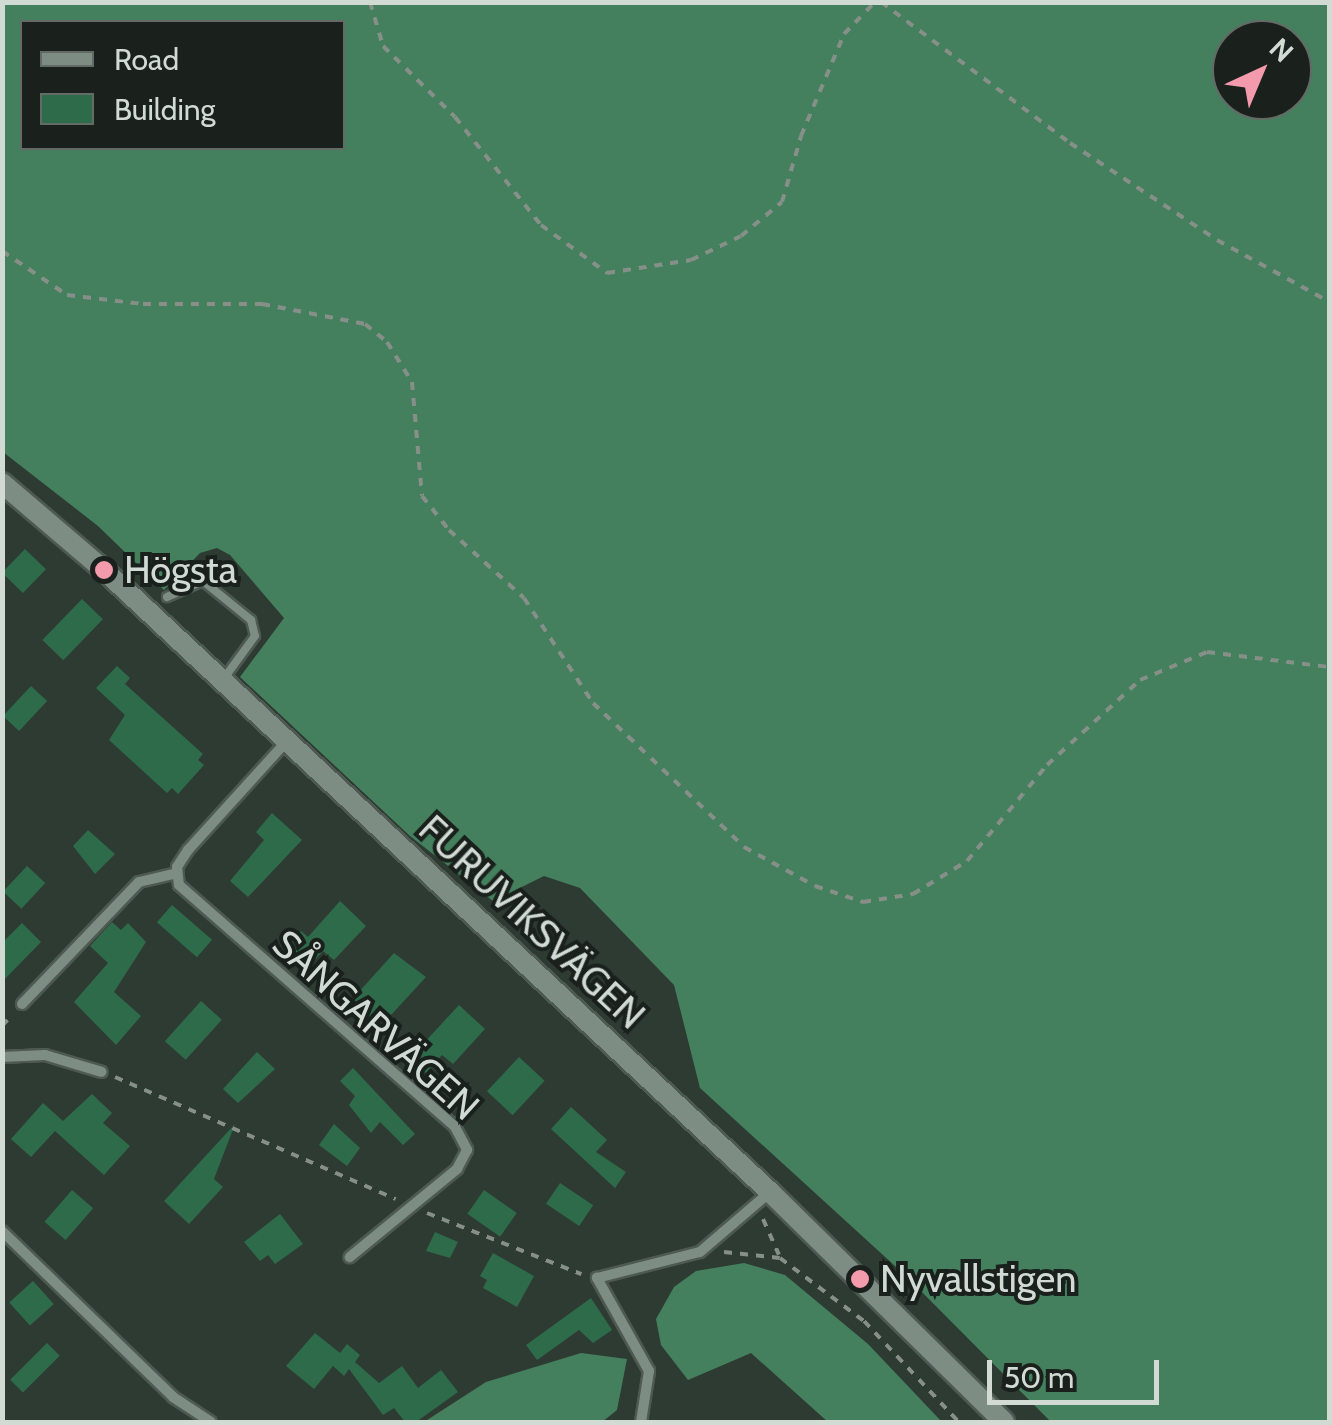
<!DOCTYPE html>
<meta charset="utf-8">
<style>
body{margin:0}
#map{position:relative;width:1332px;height:1425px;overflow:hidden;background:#2e3b32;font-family:Cabin,sans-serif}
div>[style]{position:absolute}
.forest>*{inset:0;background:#44805e}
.building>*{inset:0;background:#2e6b4a;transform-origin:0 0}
.path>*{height:4px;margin-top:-2px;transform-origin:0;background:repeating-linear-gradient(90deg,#869089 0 8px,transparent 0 16px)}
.roads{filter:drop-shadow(2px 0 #4e5952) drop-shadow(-2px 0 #4e5952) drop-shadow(0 2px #4e5952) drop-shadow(0 -2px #4e5952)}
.lane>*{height:8px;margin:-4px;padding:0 4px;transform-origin:4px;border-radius:4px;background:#7e8d83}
.street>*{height:10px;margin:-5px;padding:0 5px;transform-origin:5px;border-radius:5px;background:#7e8d83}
.secondary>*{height:20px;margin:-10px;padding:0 10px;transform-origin:10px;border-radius:10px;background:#7e8d83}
.dots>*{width:28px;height:28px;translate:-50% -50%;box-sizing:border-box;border:5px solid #1a201c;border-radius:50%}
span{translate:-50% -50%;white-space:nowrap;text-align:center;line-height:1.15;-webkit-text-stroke:8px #1a201c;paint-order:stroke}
.poi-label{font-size:38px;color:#d2dad4}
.left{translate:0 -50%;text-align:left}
.street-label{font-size:38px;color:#d2dad4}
.frame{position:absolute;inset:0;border:5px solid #d2dad4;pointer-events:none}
.legend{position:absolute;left:20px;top:20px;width:325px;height:130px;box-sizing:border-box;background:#1a201c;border:2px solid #646a66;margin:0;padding:12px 18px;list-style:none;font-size:30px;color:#d2dad4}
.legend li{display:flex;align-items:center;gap:20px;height:50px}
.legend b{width:50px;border:2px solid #646a66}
.north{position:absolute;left:1212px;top:20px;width:100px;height:100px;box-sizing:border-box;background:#1a201c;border:2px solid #646a66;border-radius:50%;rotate:44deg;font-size:28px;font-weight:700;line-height:40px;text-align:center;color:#d2dad4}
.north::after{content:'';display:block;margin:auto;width:35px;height:45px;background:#f39aac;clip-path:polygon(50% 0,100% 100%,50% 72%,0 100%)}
.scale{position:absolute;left:987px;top:1360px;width:172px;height:45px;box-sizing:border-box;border:5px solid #d2dad4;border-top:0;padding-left:12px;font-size:30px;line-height:35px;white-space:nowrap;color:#d2dad4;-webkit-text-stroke:8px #1a201c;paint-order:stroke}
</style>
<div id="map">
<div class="forest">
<i style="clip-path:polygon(evenodd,2px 3px,1329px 3px,1329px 1422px,1051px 1422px,906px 1276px,700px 1088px,674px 985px,580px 888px,544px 876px,493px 901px,410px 836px,240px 677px,284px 618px,230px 555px,217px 548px,200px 553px,164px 590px,98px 526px,3px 452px,2px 3px,22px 22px,342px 22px,342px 148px,22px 148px,22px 22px,2px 3px,1232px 40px,1292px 40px,1292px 100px,1232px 100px,1232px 40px)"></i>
<i style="clip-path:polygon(744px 1263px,785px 1275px,868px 1344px,942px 1422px,828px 1422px,751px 1353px,688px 1380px,661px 1345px,656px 1319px,674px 1287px,696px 1271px)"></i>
<i style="clip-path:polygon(581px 1353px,627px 1359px,617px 1410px,602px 1422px,424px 1422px,486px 1382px)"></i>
</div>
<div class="building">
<i style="left:25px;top:549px;width:29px;height:33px;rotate:44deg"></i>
<i style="left:82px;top:599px;width:29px;height:57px;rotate:44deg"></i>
<i style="clip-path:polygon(117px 666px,130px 678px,125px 684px,203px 754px,198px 760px,204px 765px,178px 794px,172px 788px,167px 793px,109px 740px,125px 715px,96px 688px)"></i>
<i style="left:31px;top:686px;width:22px;height:41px;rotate:43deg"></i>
<i style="clip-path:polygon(272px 813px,302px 840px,248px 897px,230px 881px,264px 840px,256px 832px)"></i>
<i style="clip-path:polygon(88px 830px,115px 854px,95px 874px,73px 846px)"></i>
<i style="left:27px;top:866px;width:25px;height:35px;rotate:43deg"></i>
<i style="clip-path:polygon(340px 901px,366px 926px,334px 960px,323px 951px,307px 969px,285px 949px,301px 931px,308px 937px)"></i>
<i style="left:172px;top:905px;width:53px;height:23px;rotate:41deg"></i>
<i style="clip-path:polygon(112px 922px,121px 930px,128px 923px,146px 942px,114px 992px,141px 1016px,116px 1045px,74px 1002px,108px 963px,90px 946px)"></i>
<i style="clip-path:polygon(22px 923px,41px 942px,2px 982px,2px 943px)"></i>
<i style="clip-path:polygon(394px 953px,426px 977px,391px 1015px,384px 1009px,370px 1024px,348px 1004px)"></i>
<i style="left:201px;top:1001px;width:28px;height:54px;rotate:42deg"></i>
<i style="clip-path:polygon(459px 1005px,485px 1029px,453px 1064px,442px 1055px,426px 1073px,410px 1058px)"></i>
<i style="clip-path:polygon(257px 1052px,275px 1069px,238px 1103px,223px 1089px)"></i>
<i style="left:519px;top:1057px;width:35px;height:47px;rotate:43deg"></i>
<i style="clip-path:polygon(353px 1068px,415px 1134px,403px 1145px,380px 1122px,371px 1133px,349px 1105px,355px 1096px,340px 1081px)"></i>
<i style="clip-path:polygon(92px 1094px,112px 1113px,103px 1123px,130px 1146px,104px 1175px,55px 1131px,31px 1157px,11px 1139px,43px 1103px,63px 1121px)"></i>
<i style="clip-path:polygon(571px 1107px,607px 1140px,596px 1152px,626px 1172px,615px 1188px,551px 1129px)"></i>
<i style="clip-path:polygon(235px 1124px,214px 1179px,223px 1187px,189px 1224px,164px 1201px)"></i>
<i style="clip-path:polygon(334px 1124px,360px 1148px,347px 1166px,319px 1145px)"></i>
<i style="left:560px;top:1183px;width:40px;height:25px;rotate:34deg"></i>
<i style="left:72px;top:1190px;width:28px;height:42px;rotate:41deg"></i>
<i style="left:484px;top:1190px;width:40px;height:29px;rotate:35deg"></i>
<i style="clip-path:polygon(280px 1214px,303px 1244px,275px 1264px,268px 1255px,260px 1261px,244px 1242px)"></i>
<i style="clip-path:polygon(435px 1232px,458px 1242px,450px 1258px,426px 1251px)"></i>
<i style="clip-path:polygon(493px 1253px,534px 1276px,517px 1307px,483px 1288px,487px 1280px,480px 1276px)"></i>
<i style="left:33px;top:1281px;width:31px;height:32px;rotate:48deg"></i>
<i style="clip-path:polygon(591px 1298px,612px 1330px,593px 1343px,579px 1330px,537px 1360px,526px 1345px)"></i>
<i style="clip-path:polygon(315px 1333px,340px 1353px,347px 1344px,360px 1355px,355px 1362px,379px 1383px,402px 1366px,418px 1388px,441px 1370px,458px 1392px,416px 1422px,405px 1422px,394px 1408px,383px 1415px,349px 1369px,344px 1376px,333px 1366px,314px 1389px,286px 1366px)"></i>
<i style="left:47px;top:1343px;width:18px;height:52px;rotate:45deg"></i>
</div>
<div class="path">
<i style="left:370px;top:2px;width:46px;rotate:73.5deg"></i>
<i style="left:383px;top:46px;width:101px;rotate:44.6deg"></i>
<i style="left:455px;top:117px;width:138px;rotate:51.5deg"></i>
<i style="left:541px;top:225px;width:82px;rotate:36deg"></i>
<i style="left:607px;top:273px;width:85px;rotate:-8.8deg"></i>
<i style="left:691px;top:260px;width:55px;rotate:-25.6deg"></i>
<i style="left:741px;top:236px;width:53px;rotate:-39.7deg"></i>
<i style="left:782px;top:202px;width:69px;rotate:-73.9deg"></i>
<i style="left:801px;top:136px;width:111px;rotate:-67.1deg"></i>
<i style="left:844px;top:34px;width:45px;rotate:-45.9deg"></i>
<i style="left:881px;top:2px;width:236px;rotate:36.7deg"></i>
<i style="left:1070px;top:143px;width:176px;rotate:33.4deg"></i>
<i style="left:1217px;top:240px;width:129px;rotate:28.8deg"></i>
<i style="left:2px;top:251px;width:78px;rotate:34.1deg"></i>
<i style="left:67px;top:295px;width:77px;rotate:6.8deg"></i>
<i style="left:143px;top:304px;width:119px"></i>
<i style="left:262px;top:304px;width:105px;rotate:11deg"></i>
<i style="left:365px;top:324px;width:28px;rotate:39deg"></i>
<i style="left:387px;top:342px;width:47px;rotate:58deg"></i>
<i style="left:412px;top:382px;width:114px;rotate:85deg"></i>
<i style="left:422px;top:496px;width:43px;rotate:51.5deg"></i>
<i style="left:449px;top:530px;width:101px;rotate:42.2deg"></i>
<i style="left:524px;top:598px;width:126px;rotate:56.7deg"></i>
<i style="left:593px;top:703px;width:209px;rotate:43.6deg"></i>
<i style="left:744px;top:847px;width:81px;rotate:28.8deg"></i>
<i style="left:815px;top:886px;width:51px;rotate:18.4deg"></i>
<i style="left:863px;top:902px;width:51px;rotate:-9.1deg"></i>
<i style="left:913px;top:894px;width:63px;rotate:-31.4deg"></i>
<i style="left:967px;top:861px;width:125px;rotate:-50.2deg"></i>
<i style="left:1047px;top:765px;width:126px;rotate:-42.4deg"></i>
<i style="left:1140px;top:680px;width:73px;rotate:-22.7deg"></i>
<i style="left:1207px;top:652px;width:124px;rotate:7deg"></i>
<i style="left:2px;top:1026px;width:15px;rotate:-48deg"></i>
<i style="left:115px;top:1077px;width:306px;rotate:23.5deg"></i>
<i style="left:427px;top:1213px;width:166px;rotate:21.6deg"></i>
<i style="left:763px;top:1219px;width:39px;rotate:66deg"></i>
<i style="left:724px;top:1252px;width:56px;rotate:6.1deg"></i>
<i style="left:780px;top:1258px;width:105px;rotate:36.9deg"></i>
<i style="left:864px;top:1321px;width:139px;rotate:46.8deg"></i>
</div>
<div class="roads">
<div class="lane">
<i style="left:167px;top:597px;width:39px;rotate:-24deg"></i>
<i style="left:203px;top:581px;width:62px;rotate:39.1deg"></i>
<i style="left:251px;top:620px;width:16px;rotate:76deg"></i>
<i style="left:255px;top:636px;width:51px;rotate:126.2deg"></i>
</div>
<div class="street">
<i style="left:286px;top:742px;width:146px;rotate:132.2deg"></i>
<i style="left:188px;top:850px;width:20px;rotate:123deg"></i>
<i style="left:177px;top:867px;width:18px;rotate:84deg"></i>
<i style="left:179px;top:885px;width:367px;rotate:41.2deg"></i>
<i style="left:455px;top:1127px;width:26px;rotate:62deg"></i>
<i style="left:467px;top:1150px;width:21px;rotate:118deg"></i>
<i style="left:457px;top:1169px;width:139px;rotate:140.6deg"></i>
<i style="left:22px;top:1004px;width:169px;rotate:-46.2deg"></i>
<i style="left:139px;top:882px;width:39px;rotate:-13deg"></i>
<i style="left:2px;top:1057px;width:43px;rotate:-2.7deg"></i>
<i style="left:45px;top:1055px;width:59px;rotate:16.6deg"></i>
<i style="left:2px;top:1231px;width:238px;rotate:44.1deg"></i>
<i style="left:173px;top:1397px;width:45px;rotate:33.3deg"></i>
<i style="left:641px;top:1422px;width:52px;rotate:-81.1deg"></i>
<i style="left:649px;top:1371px;width:107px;rotate:-119.2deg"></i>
<i style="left:597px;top:1278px;width:106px;rotate:-14.2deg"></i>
<i style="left:700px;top:1252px;width:92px;rotate:-40.6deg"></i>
</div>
<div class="secondary">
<i style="left:2px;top:483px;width:134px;rotate:40.5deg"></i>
<i style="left:104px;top:570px;width:911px;rotate:43.04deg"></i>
<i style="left:770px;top:1192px;width:328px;rotate:44.5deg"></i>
</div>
</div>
<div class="dots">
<i style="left:104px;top:570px;background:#f39aac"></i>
<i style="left:860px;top:1279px;background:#f39aac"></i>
</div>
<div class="poi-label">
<span class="left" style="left:124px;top:570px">Högsta</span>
<span class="left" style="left:880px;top:1279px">Nyvallstigen</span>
</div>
<div class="street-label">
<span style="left:532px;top:922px;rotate:43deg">FURUVIKSVÄGEN</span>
<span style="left:376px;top:1025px;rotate:42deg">SÅNGARVÄGEN</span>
</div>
<div class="frame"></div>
<ul class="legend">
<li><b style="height:12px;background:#7e8d83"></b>Road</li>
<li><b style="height:28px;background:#2e6b4a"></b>Building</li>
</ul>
<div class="north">N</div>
<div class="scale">50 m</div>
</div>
